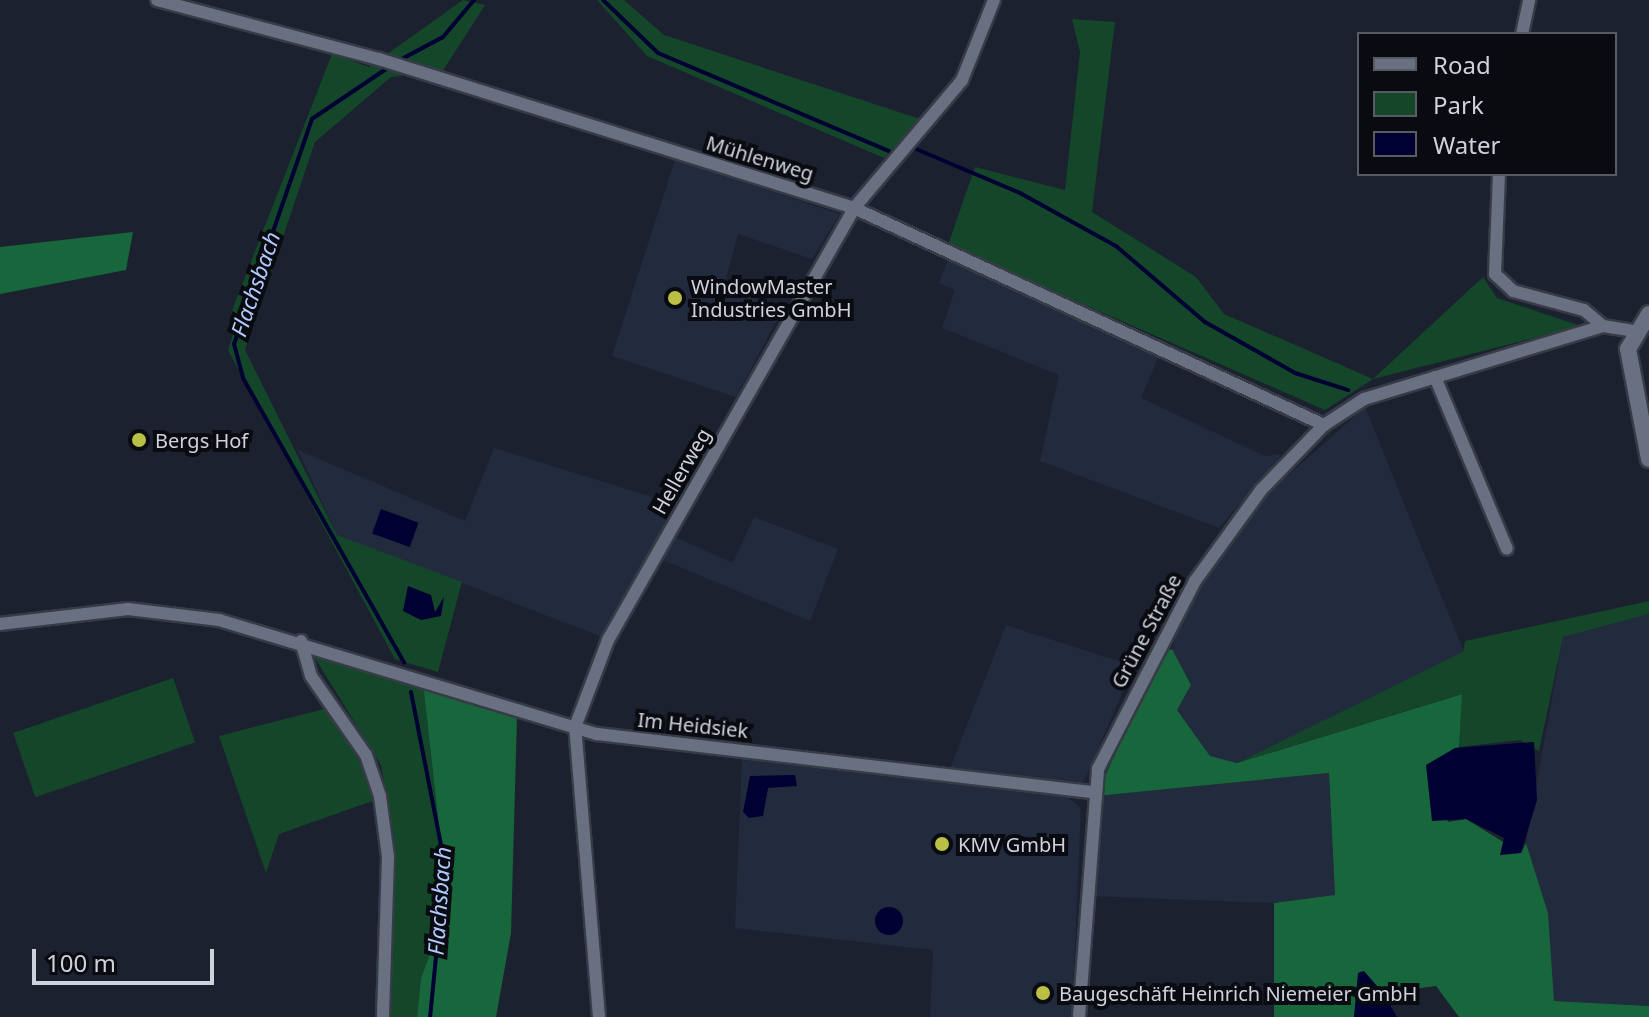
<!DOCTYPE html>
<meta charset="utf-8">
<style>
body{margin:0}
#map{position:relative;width:1649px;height:1017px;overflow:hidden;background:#1c212f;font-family:"Noto Sans",sans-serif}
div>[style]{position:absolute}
.built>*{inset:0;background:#222a3d}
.green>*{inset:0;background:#14462a;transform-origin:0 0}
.forest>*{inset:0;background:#17663c}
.water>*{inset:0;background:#000032;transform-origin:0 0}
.round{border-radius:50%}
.stream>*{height:4px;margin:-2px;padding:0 2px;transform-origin:2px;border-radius:2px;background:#000032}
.roads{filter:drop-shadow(2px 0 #363b46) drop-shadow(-2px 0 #363b46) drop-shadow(0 2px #363b46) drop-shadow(0 -2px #363b46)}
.street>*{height:12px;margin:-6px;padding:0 6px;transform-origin:6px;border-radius:6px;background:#697081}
.secondary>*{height:16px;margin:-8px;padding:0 8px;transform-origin:8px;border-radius:8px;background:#697081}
.dots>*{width:22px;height:22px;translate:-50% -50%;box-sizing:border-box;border:4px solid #090b11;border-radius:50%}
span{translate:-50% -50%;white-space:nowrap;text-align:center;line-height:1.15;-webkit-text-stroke:8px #090b11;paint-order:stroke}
.street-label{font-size:20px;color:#ced2db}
.poi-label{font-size:20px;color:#ced2db}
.left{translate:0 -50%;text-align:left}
.water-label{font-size:22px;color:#b1cafe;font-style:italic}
.legend{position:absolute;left:1357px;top:32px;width:260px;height:144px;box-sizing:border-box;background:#090b11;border:2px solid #585b62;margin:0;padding:10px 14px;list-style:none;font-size:24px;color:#ced2db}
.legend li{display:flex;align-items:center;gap:16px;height:40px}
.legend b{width:40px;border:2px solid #585b62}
.scale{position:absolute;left:32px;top:949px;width:182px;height:36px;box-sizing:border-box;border:4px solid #ced2db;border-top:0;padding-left:10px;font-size:24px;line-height:28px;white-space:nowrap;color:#ced2db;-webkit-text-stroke:6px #090b11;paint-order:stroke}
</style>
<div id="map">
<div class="built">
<i style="clip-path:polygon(675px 160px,840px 214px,812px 259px,738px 234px,726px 279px,780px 314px,736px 397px,612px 356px)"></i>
<i style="clip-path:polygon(949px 258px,1160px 353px,1141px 398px,1265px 456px,1282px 454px,1219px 528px,1040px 461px,1059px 375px,942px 328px,955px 290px,939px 283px)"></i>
<i style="clip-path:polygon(1365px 407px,1464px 652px,1237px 763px,1210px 756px,1177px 710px,1191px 685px,1172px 649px,1180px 618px,1266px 495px)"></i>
<i style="clip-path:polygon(494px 448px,678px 505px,602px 637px,337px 535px,298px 450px,465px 521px)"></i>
<i style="clip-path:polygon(754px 517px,838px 549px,810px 621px,658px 558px,675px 537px,733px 563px)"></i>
<i style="clip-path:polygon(1649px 614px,1649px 1006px,1553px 1001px,1548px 913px,1526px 843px,1563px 637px)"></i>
<i style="clip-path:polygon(1006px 625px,1134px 666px,1084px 781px,1071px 787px,949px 771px)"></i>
<i style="clip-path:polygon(742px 756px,1066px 796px,1081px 808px,1072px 1017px,930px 1017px,933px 950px,735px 928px)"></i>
<i style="clip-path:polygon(1329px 773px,1335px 896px,1274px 903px,1090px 896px,1096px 796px)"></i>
</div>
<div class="green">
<i style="clip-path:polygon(463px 0,485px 5px,442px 72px,391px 77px,315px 142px,245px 350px,337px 535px,462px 582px,438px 672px,395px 659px,228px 350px,239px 316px,231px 313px,332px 54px,369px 67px)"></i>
<i style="clip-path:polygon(597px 0,624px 0,664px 35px,920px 119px,884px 158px,647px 56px)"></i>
<i style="clip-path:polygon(1072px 19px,1115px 22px,1092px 212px,1196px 277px,1224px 314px,1373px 379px,1483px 277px,1497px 298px,1581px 326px,1373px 379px,1325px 410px,948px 245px,975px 167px,1065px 190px,1080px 52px)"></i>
<i style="clip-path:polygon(1649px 601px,1649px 614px,1563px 637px,1539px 751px,1520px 740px,1459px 747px,1461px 694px,1237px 763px,1463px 652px,1465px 641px)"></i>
<i style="clip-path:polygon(310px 650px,423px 684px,448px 906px,421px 978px,417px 1017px,387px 1017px,394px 836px,381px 765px)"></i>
<i style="left:173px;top:678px;width:68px;height:169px;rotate:71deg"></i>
<i style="clip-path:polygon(328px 708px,369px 775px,375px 800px,279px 834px,266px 873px,219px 736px)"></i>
</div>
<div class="forest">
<i style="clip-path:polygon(133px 232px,126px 270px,0 294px,0 247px)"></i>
<i style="clip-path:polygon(1172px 649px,1191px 685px,1177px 710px,1210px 756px,1237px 763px,1462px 694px,1459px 747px,1426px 765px,1448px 822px,1466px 819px,1521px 853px,1526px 843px,1548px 913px,1554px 1001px,1649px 1006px,1649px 1017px,1459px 1017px,1436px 986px,1383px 993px,1360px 971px,1354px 1017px,1274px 1017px,1274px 903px,1335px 895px,1329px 773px,1096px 796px,1161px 654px)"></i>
<i style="clip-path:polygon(423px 684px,517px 717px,511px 933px,496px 1017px,417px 1017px,421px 978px,448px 906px)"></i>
</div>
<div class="water">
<i style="left:381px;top:509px;width:40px;height:26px;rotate:20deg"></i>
<i style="clip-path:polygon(408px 586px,431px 595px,435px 612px,444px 597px,441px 616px,421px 620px,403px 611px)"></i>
<i style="clip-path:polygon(1534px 742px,1537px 800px,1521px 853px,1500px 855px,1504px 838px,1466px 819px,1432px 821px,1426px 765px,1455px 748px)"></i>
<i style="clip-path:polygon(750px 776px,795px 775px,797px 786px,768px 788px,763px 816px,749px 818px,743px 812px)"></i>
<i class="round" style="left:875px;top:907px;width:28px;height:28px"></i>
<i style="clip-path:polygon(1364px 971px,1383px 993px,1397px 1017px,1354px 1017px,1358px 973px)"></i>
</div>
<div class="stream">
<i style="left:603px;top:0;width:76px;rotate:43.9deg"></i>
<i style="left:658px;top:53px;width:251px;rotate:23deg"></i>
<i style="left:396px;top:62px;width:53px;rotate:-28deg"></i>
<i style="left:443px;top:37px;width:48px;rotate:-50deg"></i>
<i style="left:389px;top:67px;width:93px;rotate:146deg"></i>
<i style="left:312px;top:119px;width:238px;rotate:109.1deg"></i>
<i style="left:234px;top:344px;width:35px;rotate:75deg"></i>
<i style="left:243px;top:378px;width:327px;rotate:60.5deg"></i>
<i style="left:916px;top:149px;width:113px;rotate:22.9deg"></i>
<i style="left:1020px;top:193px;width:110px;rotate:28.9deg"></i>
<i style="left:1116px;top:246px;width:117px;rotate:40.5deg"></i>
<i style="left:1205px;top:322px;width:103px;rotate:29.5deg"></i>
<i style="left:1295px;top:373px;width:56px;rotate:17.8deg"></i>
<i style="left:411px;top:692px;width:176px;rotate:78.9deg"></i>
<i style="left:445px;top:865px;width:153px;rotate:95.6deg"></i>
</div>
<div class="roads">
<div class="street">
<i style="left:157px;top:0;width:230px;rotate:14.9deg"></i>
<i style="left:379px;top:59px;width:498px;rotate:17.4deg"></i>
<i style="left:854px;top:208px;width:518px;rotate:24.78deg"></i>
<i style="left:1522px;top:34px;width:35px;rotate:-78deg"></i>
<i style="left:1499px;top:174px;width:100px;rotate:92.3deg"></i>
<i style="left:1495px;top:274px;width:25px;rotate:43deg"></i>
<i style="left:1513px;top:291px;width:73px;rotate:15deg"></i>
<i style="left:1584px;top:310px;width:25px;rotate:40deg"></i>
<i style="left:1435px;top:377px;width:186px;rotate:67.3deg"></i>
<i style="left:0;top:624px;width:129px;rotate:-6.7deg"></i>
<i style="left:128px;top:609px;width:92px;rotate:6.9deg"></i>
<i style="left:219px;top:620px;width:395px;rotate:16.8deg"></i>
<i style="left:597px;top:734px;width:498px;rotate:6.7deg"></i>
<i style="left:301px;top:641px;width:36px;rotate:74deg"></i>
<i style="left:311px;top:676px;width:96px;rotate:55.2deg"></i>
<i style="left:366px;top:755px;width:43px;rotate:71.1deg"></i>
<i style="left:380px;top:796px;width:62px;rotate:82.5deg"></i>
<i style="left:388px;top:857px;width:160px;rotate:91.8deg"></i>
<i style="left:599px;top:1017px;width:291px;rotate:-94.7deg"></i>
<i style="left:575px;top:727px;width:93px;rotate:-69.2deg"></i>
<i style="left:608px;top:640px;width:497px;rotate:-60.3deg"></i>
<i style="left:854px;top:208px;width:167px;rotate:-49.8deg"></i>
<i style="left:962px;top:80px;width:86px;rotate:-68.2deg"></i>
<i style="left:1079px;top:1017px;width:249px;rotate:-85.6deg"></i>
<i style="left:1098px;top:769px;width:212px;rotate:-62.7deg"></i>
<i style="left:1195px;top:581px;width:112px;rotate:-54deg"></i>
<i style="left:1261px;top:490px;width:91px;rotate:-45.9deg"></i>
<i style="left:1324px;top:425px;width:48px;rotate:-33deg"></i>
<i style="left:1364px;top:399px;width:250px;rotate:-17deg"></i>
<i style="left:1603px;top:326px;width:31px;rotate:9deg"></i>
</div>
<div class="secondary">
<i style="left:1649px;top:314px;width:41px;rotate:121deg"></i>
<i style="left:1628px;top:349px;width:112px;rotate:79.2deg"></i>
</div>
</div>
<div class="dots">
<i style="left:675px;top:298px;background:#bac045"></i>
<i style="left:139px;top:440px;background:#bac045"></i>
<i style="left:942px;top:844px;background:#bac045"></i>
<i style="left:1043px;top:993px;background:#bac045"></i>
</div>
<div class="street-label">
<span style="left:760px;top:158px;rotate:17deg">Mühlenweg</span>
<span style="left:681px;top:471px;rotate:-60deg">Hellerweg</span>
<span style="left:1146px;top:631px;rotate:-62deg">Grüne Straße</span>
<span style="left:693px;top:725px;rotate:6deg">Im Heidsiek</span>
</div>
<div class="poi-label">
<span class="left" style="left:691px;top:298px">WindowMaster<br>Industries GmbH</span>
<span class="left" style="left:155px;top:440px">Bergs Hof</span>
<span class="left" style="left:958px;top:844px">KMV GmbH</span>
<span class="left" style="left:1059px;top:993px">Baugeschäft Heinrich Niemeier GmbH</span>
</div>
<div class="water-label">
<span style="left:255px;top:284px;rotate:-71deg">Flachsbach</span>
<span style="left:439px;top:901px;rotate:-86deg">Flachsbach</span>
</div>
<ul class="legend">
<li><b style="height:10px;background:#697081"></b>Road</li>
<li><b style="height:22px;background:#14462a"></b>Park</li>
<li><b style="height:22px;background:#000032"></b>Water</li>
</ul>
<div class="scale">100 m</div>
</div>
